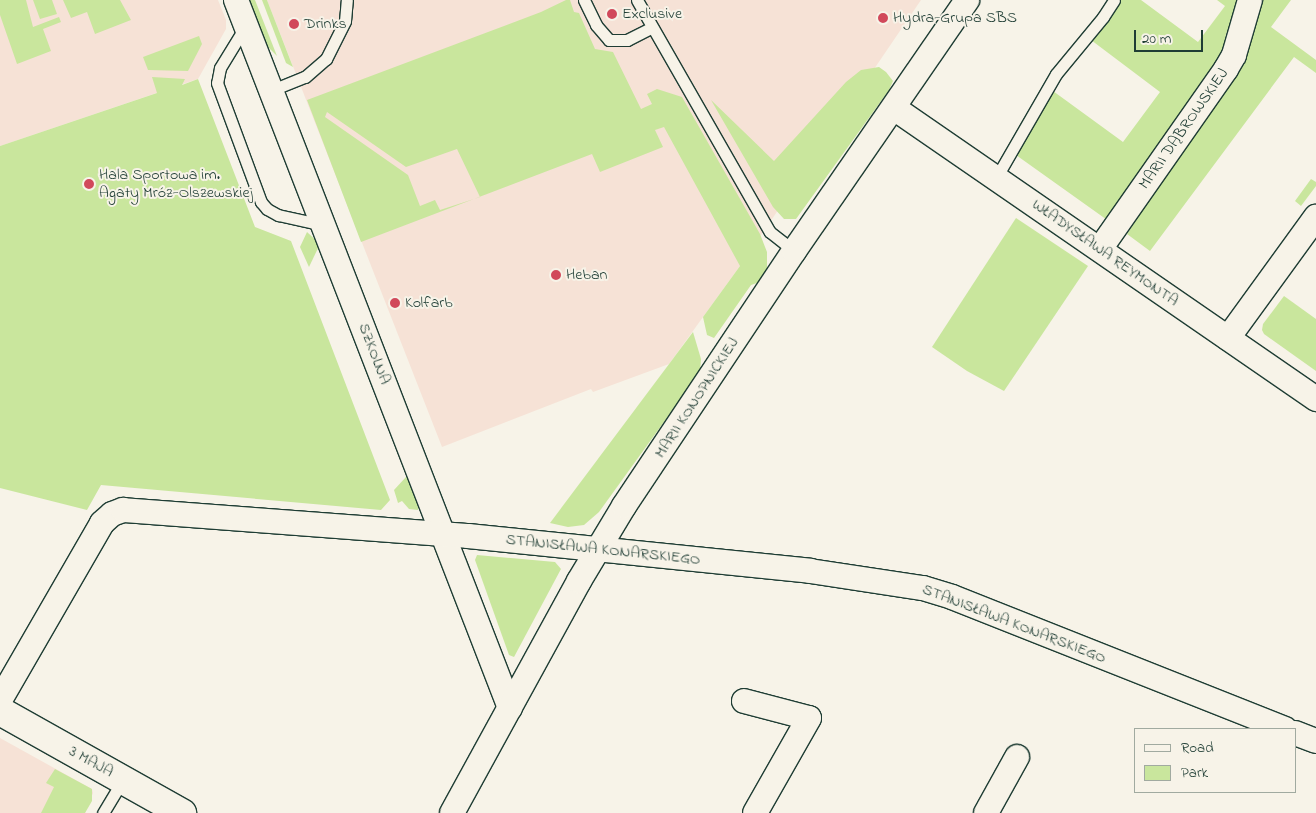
<!DOCTYPE html>
<meta charset="utf-8">
<style>
body{margin:0}
#map{position:relative;width:1316px;height:813px;overflow:hidden;background:#f7f3e8;font-family:"Indie Flower",sans-serif}
div>[style]{position:absolute}
.built>*{inset:0;background:#f6e2d6}
.green>*{inset:0;background:#c9e69d}
.roads{filter:drop-shadow(1px 0 #1f3d34) drop-shadow(-1px 0 #1f3d34) drop-shadow(0 1px #1f3d34) drop-shadow(0 -1px #1f3d34)}
.service>*{height:11px;margin:-5.5px;padding:0 5.5px;transform-origin:5.5px;border-radius:5.5px;background:#f7f3e8}
.minor>*{height:24px;margin:-12px;padding:0 12px;transform-origin:12px;border-radius:12px;background:#f7f3e8}
.tertiary>*{height:28px;margin:-14px;padding:0 14px;transform-origin:14px;border-radius:14px;background:#f7f3e8}
.dots>*{width:14px;height:14px;translate:-50% -50%;box-sizing:border-box;border:2px solid #f7f3e8;border-radius:50%}
span{translate:-50% -50%;white-space:nowrap;text-align:center;line-height:1.15;-webkit-text-stroke:4px #f7f3e8;paint-order:stroke}
.poi-label{font-size:16px;color:#1f3d34}
.left{translate:0 -50%;text-align:left}
.street-label{font-size:16px;color:#1f3d34}
.legend{position:absolute;left:1134px;top:728px;width:162px;height:65px;box-sizing:border-box;background:#f7f3e8;border:1px solid #a1aaa0;margin:0;padding:6px 9px;list-style:none;font-size:15px;color:#1f3d34}
.legend li{display:flex;align-items:center;gap:10px;height:25px}
.legend b{width:25px;border:1px solid #a1aaa0}
.scale{position:absolute;left:1134px;top:30px;width:69px;height:22px;box-sizing:border-box;border:2px solid #1f3d34;border-top:0;padding-left:6px;font-size:15px;line-height:18px;white-space:nowrap;color:#1f3d34;-webkit-text-stroke:4px #f7f3e8;paint-order:stroke}
</style>
<div id="map">
<div class="built">
<i style="clip-path:polygon(0 0,218px 0,226px 20px,226px 29px,198px 79px,0 146px)"></i>
<i style="clip-path:polygon(267px 0,921px 0,740px 266px,669px 364px,593px 392px,591px 389px,442px 447px)"></i>
<i style="clip-path:polygon(0 738px,92px 789px,93px 793px,85px 813px,0 813px)"></i>
</div>
<div class="green">
<i style="clip-path:polygon(0 0,26px 0,33px 27px,59px 17px,61px 22px,43px 29px,51px 51px,17px 64px,0 15px)"></i>
<i style="clip-path:polygon(33px 0,52px 0,57px 14px,40px 19px)"></i>
<i style="clip-path:polygon(63px 0,120px 0,131px 20px,95px 34px,87px 12px,71px 18px)"></i>
<i style="clip-path:polygon(249px 0,255px 0,277px 56px,266px 45px)"></i>
<i style="clip-path:polygon(262px 0,267px 0,293px 67px,286px 63px)"></i>
<i style="clip-path:polygon(evenodd,566px 0,570px 0,574px 12px,579px 13px,595px 49px,613px 52px,641px 109px,652px 104px,647px 94px,657px 89px,682px 97px,760px 234px,767px 252px,767px 269px,757px 283px,751px 285px,714px 338px,707px 335px,703px 317px,740px 266px,664px 127px,655px 130px,663px 147px,600px 172px,592px 154px,361px 242px,307px 100px,541px 12px,566px 0,327px 112px,406px 167px,457px 149px,480px 197px,440px 210px,435px 200px,420px 206px,408px 175px,325px 117px,327px 112px)"></i>
<i style="clip-path:polygon(1121px 0,1141px 0,1198px 42px,1225px 6px,1217px 0,1241px 0,1226px 34px,1220px 64px,1110px 222px,1016px 155px,1053px 91px,1123px 142px,1160px 92px,1091px 40px)"></i>
<i style="clip-path:polygon(1256px 0,1291px 0,1271px 27px,1316px 60px,1316px 73px,1294px 57px,1150px 251px,1127px 234px,1238px 64px)"></i>
<i style="clip-path:polygon(199px 36px,202px 44px,188px 71px,148px 70px,143px 57px)"></i>
<i style="clip-path:polygon(879px 67px,886px 72px,893px 81px,889px 90px,796px 219px,784px 219px,773px 207px,711px 100px,774px 161px,846px 82px,861px 70px)"></i>
<i style="clip-path:polygon(152px 77px,185px 79px,182px 85px,198px 79px,255px 227px,291px 241px,390px 500px,381px 510px,101px 485px,87px 510px,0 488px,0 146px,157px 93px)"></i>
<i style="clip-path:polygon(1311px 179px,1316px 182px,1316px 186px,1301px 206px,1295px 201px)"></i>
<i style="clip-path:polygon(1016px 218px,1088px 266px,1004px 391px,967px 371px,932px 347px)"></i>
<i style="clip-path:polygon(307px 232px,320px 244px,309px 267px,300px 247px)"></i>
<i style="clip-path:polygon(1284px 296px,1316px 319px,1316px 371px,1264px 334px,1262px 330px,1263px 324px)"></i>
<i style="clip-path:polygon(693px 332px,701px 359px,700px 372px,599px 512px,584px 525px,568px 527px,550px 523px)"></i>
<i style="clip-path:polygon(406px 477px,408px 477px,419px 503px,418px 510px,409px 509px,402px 501px,398px 503px,394px 490px)"></i>
<i style="clip-path:polygon(477px 555px,555px 562px,561px 569px,514px 657px,509px 655px,475px 560px)"></i>
<i style="clip-path:polygon(55px 769px,92px 789px,92px 801px,85px 813px,41px 813px,54px 787px,46px 783px)"></i>
</div>
<div class="roads">
<div class="service">
<i style="left:584px;top:0;width:28px;rotate:64deg"></i>
<i style="left:596px;top:25px;width:20px;rotate:49deg"></i>
<i style="left:609px;top:40px;width:18px"></i>
<i style="left:627px;top:40px;width:28px;rotate:-27deg"></i>
<i style="left:637px;top:0;width:267px;rotate:60.2deg"></i>
<i style="left:770px;top:232px;width:31px;rotate:38deg"></i>
<i style="left:245px;top:27px;width:48px;rotate:121.4deg"></i>
<i style="left:220px;top:68px;width:15px;rotate:101deg"></i>
<i style="left:217px;top:83px;width:127px;rotate:69.7deg"></i>
<i style="left:261px;top:202px;width:9px;rotate:49deg"></i>
<i style="left:267px;top:209px;width:13px;rotate:29deg"></i>
<i style="left:278px;top:215px;width:47px;rotate:12.3deg"></i>
<i style="left:272px;top:90px;width:35px;rotate:-22deg"></i>
<i style="left:305px;top:77px;width:28px;rotate:-41deg"></i>
<i style="left:326px;top:59px;width:42px;rotate:-63.4deg"></i>
<i style="left:345px;top:21px;width:21px;rotate:-85deg"></i>
<i style="left:996px;top:178px;width:120px;rotate:-60deg"></i>
<i style="left:1056px;top:74px;width:74px;rotate:-50.5deg"></i>
<i style="left:1103px;top:17px;width:20px;rotate:-57deg"></i>
<i style="left:103px;top:813px;width:39px;rotate:-59deg"></i>
</div>
<div class="minor">
<i style="left:236px;top:0;width:759px;rotate:68.84deg"></i>
<i style="left:894px;top:108px;width:513px;rotate:34.59deg"></i>
<i style="left:1100px;top:249px;width:220px;rotate:-55deg"></i>
<i style="left:1226px;top:69px;width:16px;rotate:-60deg"></i>
<i style="left:1234px;top:55px;width:57px;rotate:-73.8deg"></i>
<i style="left:1228px;top:338px;width:150px;rotate:-54deg"></i>
<i style="left:0;top:700px;width:204px;rotate:-60deg"></i>
<i style="left:102px;top:523px;width:13px;rotate:-42deg"></i>
<i style="left:112px;top:514px;width:12px;rotate:-20deg"></i>
<i style="left:123px;top:510px;width:346px;rotate:4.3deg"></i>
<i style="left:468px;top:536px;width:344px;rotate:5.8deg"></i>
<i style="left:810px;top:571px;width:114px;rotate:8.6deg"></i>
<i style="left:923px;top:588px;width:30px;rotate:17deg"></i>
<i style="left:952px;top:597px;width:358px;rotate:21.6deg"></i>
<i style="left:744px;top:701px;width:67px;rotate:14.7deg"></i>
<i style="left:809px;top:718px;width:109px;rotate:119.6deg"></i>
<i style="left:1295px;top:733px;width:22px;rotate:21deg"></i>
<i style="left:452px;top:813px;width:264px;rotate:-61.3deg"></i>
<i style="left:579px;top:581px;width:87px;rotate:-59deg"></i>
<i style="left:624px;top:506px;width:306px;rotate:-56.3deg"></i>
<i style="left:794px;top:251px;width:305px;rotate:-55.4deg"></i>
<i style="left:986px;top:813px;width:64px;rotate:-61deg"></i>
</div>
<div class="tertiary">
<i style="left:0;top:711px;width:209px;rotate:29.3deg"></i>
</div>
</div>
<div class="dots">
<i style="left:612px;top:14px;background:#d1495b"></i>
<i style="left:883px;top:18px;background:#d1495b"></i>
<i style="left:294px;top:24px;background:#d1495b"></i>
<i style="left:89px;top:184px;background:#d1495b"></i>
<i style="left:556px;top:275px;background:#d1495b"></i>
<i style="left:395px;top:303px;background:#d1495b"></i>
</div>
<div class="poi-label">
<span class="left" style="left:622px;top:14px">Exclusive</span>
<span class="left" style="left:893px;top:18px">Hydra-Grupa SBS</span>
<span class="left" style="left:304px;top:24px">Drinks</span>
<span class="left" style="left:99px;top:184px">Hala Sportowa im.<br>Agaty Mróz-Olszewskiej</span>
<span class="left" style="left:566px;top:275px">Heban</span>
<span class="left" style="left:405px;top:303px">Kolfarb</span>
</div>
<div class="street-label">
<span style="left:1184px;top:129px;rotate:-55deg">MARII DĄBROWSKIEJ</span>
<span style="left:1105px;top:253px;rotate:35deg">WŁADYSŁAWA REYMONTA</span>
<span style="left:374px;top:354px;rotate:69deg">SZKOLNA</span>
<span style="left:697px;top:398px;rotate:-57deg">MARII KONOPNICKIEJ</span>
<span style="left:603px;top:550px;rotate:6deg">STANISŁAWA KONARSKIEGO</span>
<span style="left:1014px;top:624px;rotate:21deg">STANISŁAWA KONARSKIEGO</span>
<span style="left:91px;top:762px;rotate:29deg">3 MAJA</span>
</div>
<ul class="legend">
<li><b style="height:6px;background:#f7f3e8"></b>Road</li>
<li><b style="height:14px;background:#c9e69d"></b>Park</li>
</ul>
<div class="scale">20 m</div>
</div>
